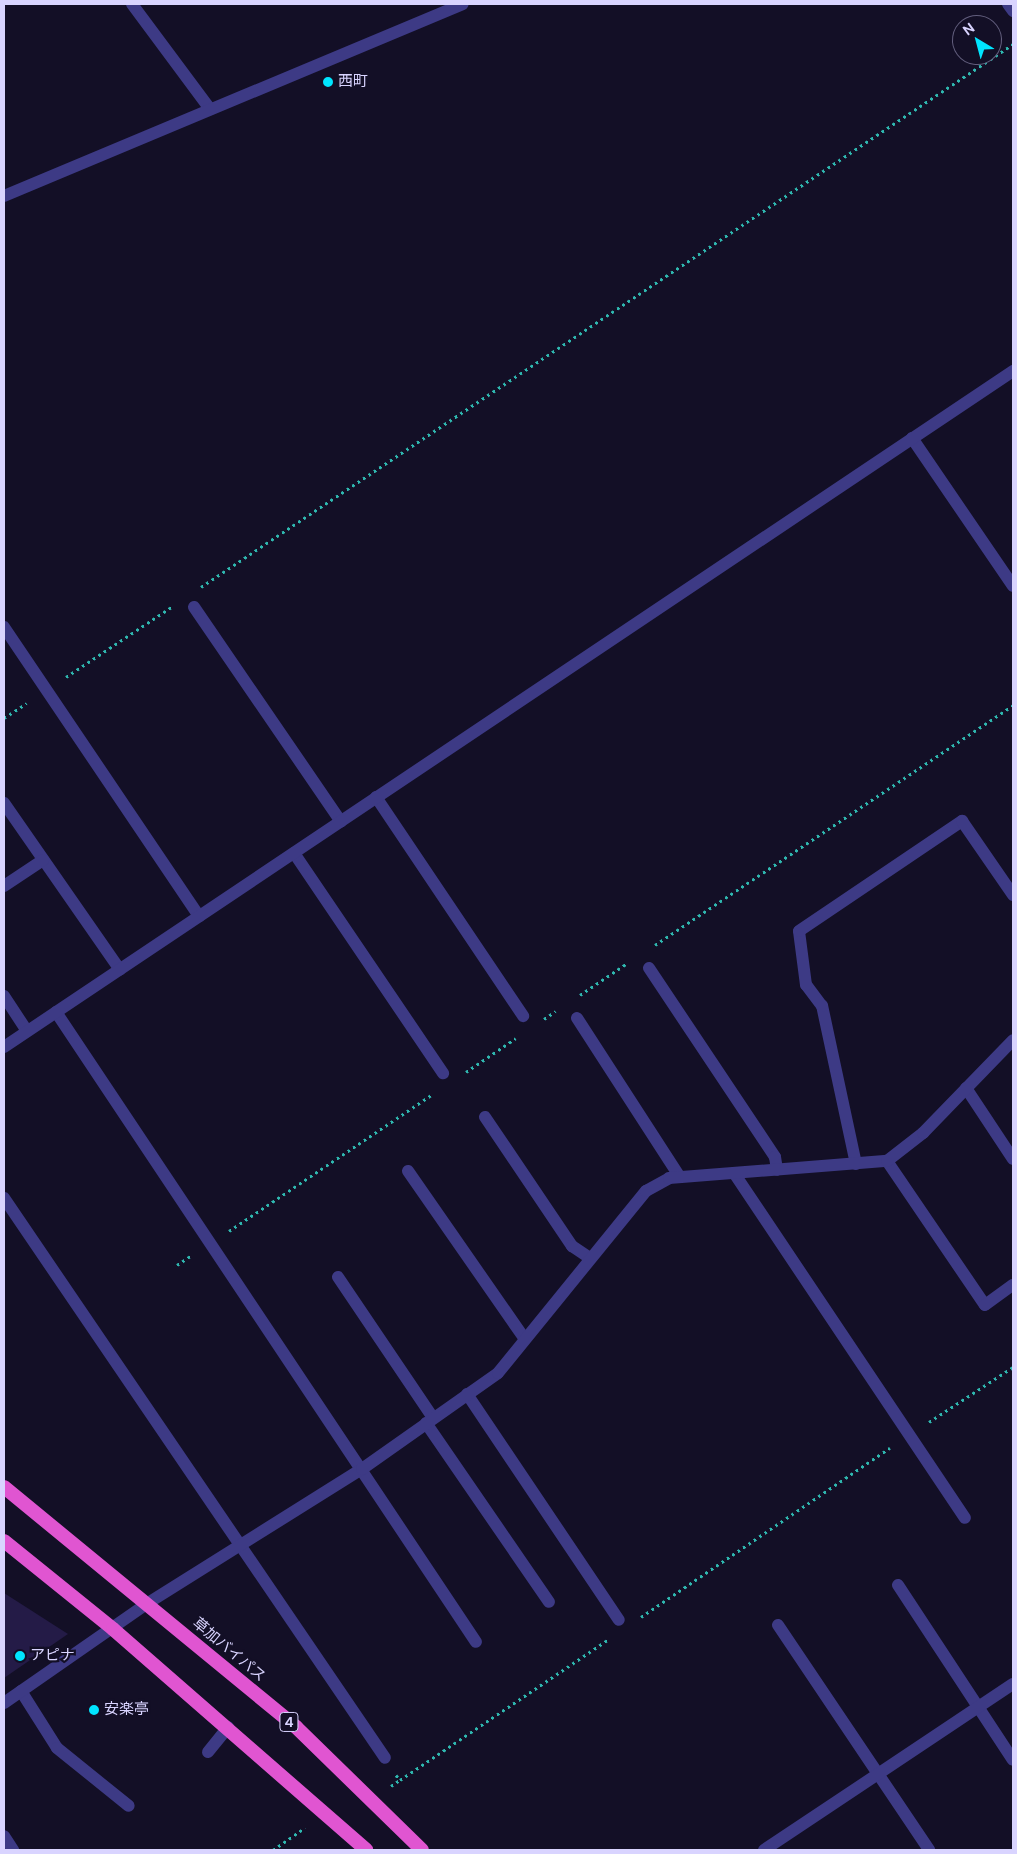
<!DOCTYPE html>
<meta charset="utf-8">
<style>
body{margin:0}
#map{position:relative;width:1017px;height:1854px;overflow:hidden;background:#130f26;font-family:"DM Sans","Noto Sans JP",sans-serif}
div>[style]{position:absolute}
.building>*{inset:0;background:#241b47}
.path>*{height:3px;margin-top:-1.5px;transform-origin:0;background:repeating-linear-gradient(90deg,#2fb8b0 0 2.5px,transparent 0 6.5px)}
.service>*{height:12px;margin:-6px;padding:0 6px;transform-origin:6px;border-radius:6px;background:#3d3a85}
.minor>*{height:12px;margin:-6px;padding:0 6px;transform-origin:6px;border-radius:6px;background:#3d3a85}
.tertiary>*{height:12px;margin:-6px;padding:0 6px;transform-origin:6px;border-radius:6px;background:#3d3a85}
.trunk>*{height:14px;margin:-7px;padding:0 7px;transform-origin:7px;border-radius:7px;background:#e055d1}
.dots>*{width:14px;height:14px;translate:-50% -50%;box-sizing:border-box;border:2px solid #130f26;border-radius:50%}
span{translate:-50% -50%;white-space:nowrap;text-align:center;line-height:1.15;-webkit-text-stroke:4.5px #130f26;paint-order:stroke}
.shield-label span{padding:1px 4px;background:#130f26;border:1px solid;border-radius:4px;-webkit-text-stroke-width:0}
.shield-label{font-size:14px;color:#d9d4ff;font-weight:700}
.poi-label{font-size:15px;color:#d9d4ff}
.left{translate:0 -50%;text-align:left}
.street-label{font-size:15px;color:#d9d4ff}
.frame{position:absolute;inset:0;border:5px solid #d9d4ff;pointer-events:none}
.north{position:absolute;left:952px;top:15px;width:50px;height:50px;box-sizing:border-box;background:#130f26;border:1px solid #625e7d;border-radius:50%;rotate:323deg;font-size:14px;font-weight:700;line-height:20px;text-align:center;color:#d9d4ff}
.north::after{content:'';display:block;margin:auto;width:18px;height:22px;background:#00e5ff;clip-path:polygon(50% 0,100% 100%,50% 72%,0 100%)}
</style>
<div id="map">
<div class="building">
<i style="clip-path:polygon(4px 1593px,68px 1634px,4px 1678px)"></i>
</div>
<div class="path">
<i style="left:201px;top:587px;width:977px;rotate:-33.77deg"></i>
<i style="left:66px;top:677px;width:128px;rotate:-33.6deg"></i>
<i style="left:4px;top:718px;width:27px;rotate:-33deg"></i>
<i style="left:655px;top:945px;width:431px;rotate:-33.8deg"></i>
<i style="left:580px;top:995px;width:55px;rotate:-34deg"></i>
<i style="left:544px;top:1019px;width:14px;rotate:-34deg"></i>
<i style="left:466px;top:1072px;width:60px;rotate:-34.2deg"></i>
<i style="left:229px;top:1231px;width:246px;rotate:-33.9deg"></i>
<i style="left:177px;top:1265px;width:18px;rotate:-34deg"></i>
<i style="left:929px;top:1422px;width:100px;rotate:-33.2deg"></i>
<i style="left:641px;top:1617px;width:301px;rotate:-34.2deg"></i>
<i style="left:396px;top:1775px;width:6px;rotate:51deg"></i>
<i style="left:400px;top:1780px;width:252px;rotate:-34deg"></i>
<i style="left:391px;top:1786px;width:11px;rotate:-34deg"></i>
<i style="left:273px;top:1850px;width:39px;rotate:-35deg"></i>
</div>
<div class="service">
<i style="left:912px;top:438px;width:179px;rotate:55.7deg"></i>
<i style="left:194px;top:607px;width:260px;rotate:55.6deg"></i>
<i style="left:4px;top:627px;width:349px;rotate:56deg"></i>
<i style="left:376px;top:797px;width:264px;rotate:56.1deg"></i>
<i style="left:4px;top:803px;width:203px;rotate:55.2deg"></i>
<i style="left:294px;top:853px;width:266px;rotate:55.9deg"></i>
<i style="left:4px;top:886px;width:47px;rotate:-33.7deg"></i>
<i style="left:649px;top:968px;width:227px;rotate:56.3deg"></i>
<i style="left:775px;top:1157px;width:13px;rotate:81deg"></i>
<i style="left:4px;top:996px;width:42px;rotate:56.7deg"></i>
<i style="left:56px;top:1012px;width:757px;rotate:56.31deg"></i>
<i style="left:577px;top:1018px;width:189px;rotate:57.1deg"></i>
<i style="left:966px;top:1088px;width:85px;rotate:56.5deg"></i>
<i style="left:485px;top:1117px;width:156px;rotate:56deg"></i>
<i style="left:572px;top:1246px;width:22px;rotate:34deg"></i>
<i style="left:887px;top:1161px;width:174px;rotate:55.8deg"></i>
<i style="left:985px;top:1305px;width:34px;rotate:-36deg"></i>
<i style="left:856px;top:1164px;width:162px;rotate:-102.1deg"></i>
<i style="left:822px;top:1006px;width:26px;rotate:-127deg"></i>
<i style="left:806px;top:985px;width:54px;rotate:-97.4deg"></i>
<i style="left:799px;top:931px;width:197px;rotate:-34deg"></i>
<i style="left:962px;top:821px;width:90px;rotate:55.4deg"></i>
<i style="left:408px;top:1171px;width:203px;rotate:55.2deg"></i>
<i style="left:734px;top:1173px;width:415px;rotate:56.2deg"></i>
<i style="left:338px;top:1277px;width:170px;rotate:56deg"></i>
<i style="left:467px;top:1394px;width:272px;rotate:56.1deg"></i>
<i style="left:426px;top:1423px;width:217px;rotate:55.5deg"></i>
<i style="left:898px;top:1585px;width:209px;rotate:56.7deg"></i>
<i style="left:778px;top:1625px;width:271px;rotate:56.1deg"></i>
<i style="left:21px;top:1691px;width:67px;rotate:57.7deg"></i>
<i style="left:57px;top:1748px;width:92px;rotate:38.9deg"></i>
<i style="left:208px;top:1752px;width:32px;rotate:-51deg"></i>
<i style="left:4px;top:1836px;width:17px;rotate:57deg"></i>
</div>
<div class="minor">
<i style="left:132px;top:4px;width:131px;rotate:53.4deg"></i>
<i style="left:4px;top:1047px;width:1215px;rotate:-33.82deg"></i>
<i style="left:4px;top:1198px;width:677px;rotate:55.77deg"></i>
<i style="left:4px;top:1703px;width:175px;rotate:-34.8deg"></i>
<i style="left:148px;top:1603px;width:252px;rotate:-32.1deg"></i>
<i style="left:362px;top:1469px;width:166px;rotate:-35.2deg"></i>
<i style="left:498px;top:1373px;width:235px;rotate:-50.9deg"></i>
<i style="left:646px;top:1191px;width:26px;rotate:-29deg"></i>
<i style="left:669px;top:1178px;width:219px;rotate:-4.5deg"></i>
<i style="left:887px;top:1161px;width:46px;rotate:-37.9deg"></i>
<i style="left:923px;top:1133px;width:129px;rotate:-45.9deg"></i>
<i style="left:764px;top:1850px;width:299px;rotate:-33.7deg"></i>
</div>
<div class="tertiary">
<i style="left:1008px;top:4px;width:9px;rotate:54deg"></i>
<i style="left:4px;top:196px;width:497px;rotate:-22.7deg"></i>
</div>
<div class="trunk">
<i style="left:4px;top:1487px;width:378px;rotate:39.4deg"></i>
<i style="left:296px;top:1727px;width:176px;rotate:44.3deg"></i>
<i style="left:4px;top:1541px;width:140px;rotate:38.9deg"></i>
<i style="left:113px;top:1629px;width:336px;rotate:41.1deg"></i>
</div>
<div class="dots">
<i style="left:328px;top:82px;background:#00e5ff"></i>
<i style="left:20px;top:1656px;background:#00e5ff"></i>
<i style="left:94px;top:1710px;background:#00e5ff"></i>
</div>
<div class="shield-label">
<span style="left:289px;top:1722px">4</span>
</div>
<div class="poi-label">
<span class="left" style="left:338px;top:82px">西町</span>
<span class="left" style="left:30px;top:1656px">アピナ</span>
<span class="left" style="left:104px;top:1710px">安楽亭</span>
</div>
<div class="street-label">
<span style="left:229px;top:1650px;rotate:40deg">草加バイパス</span>
</div>
<div class="frame"></div>
<div class="north">N</div>
</div>
